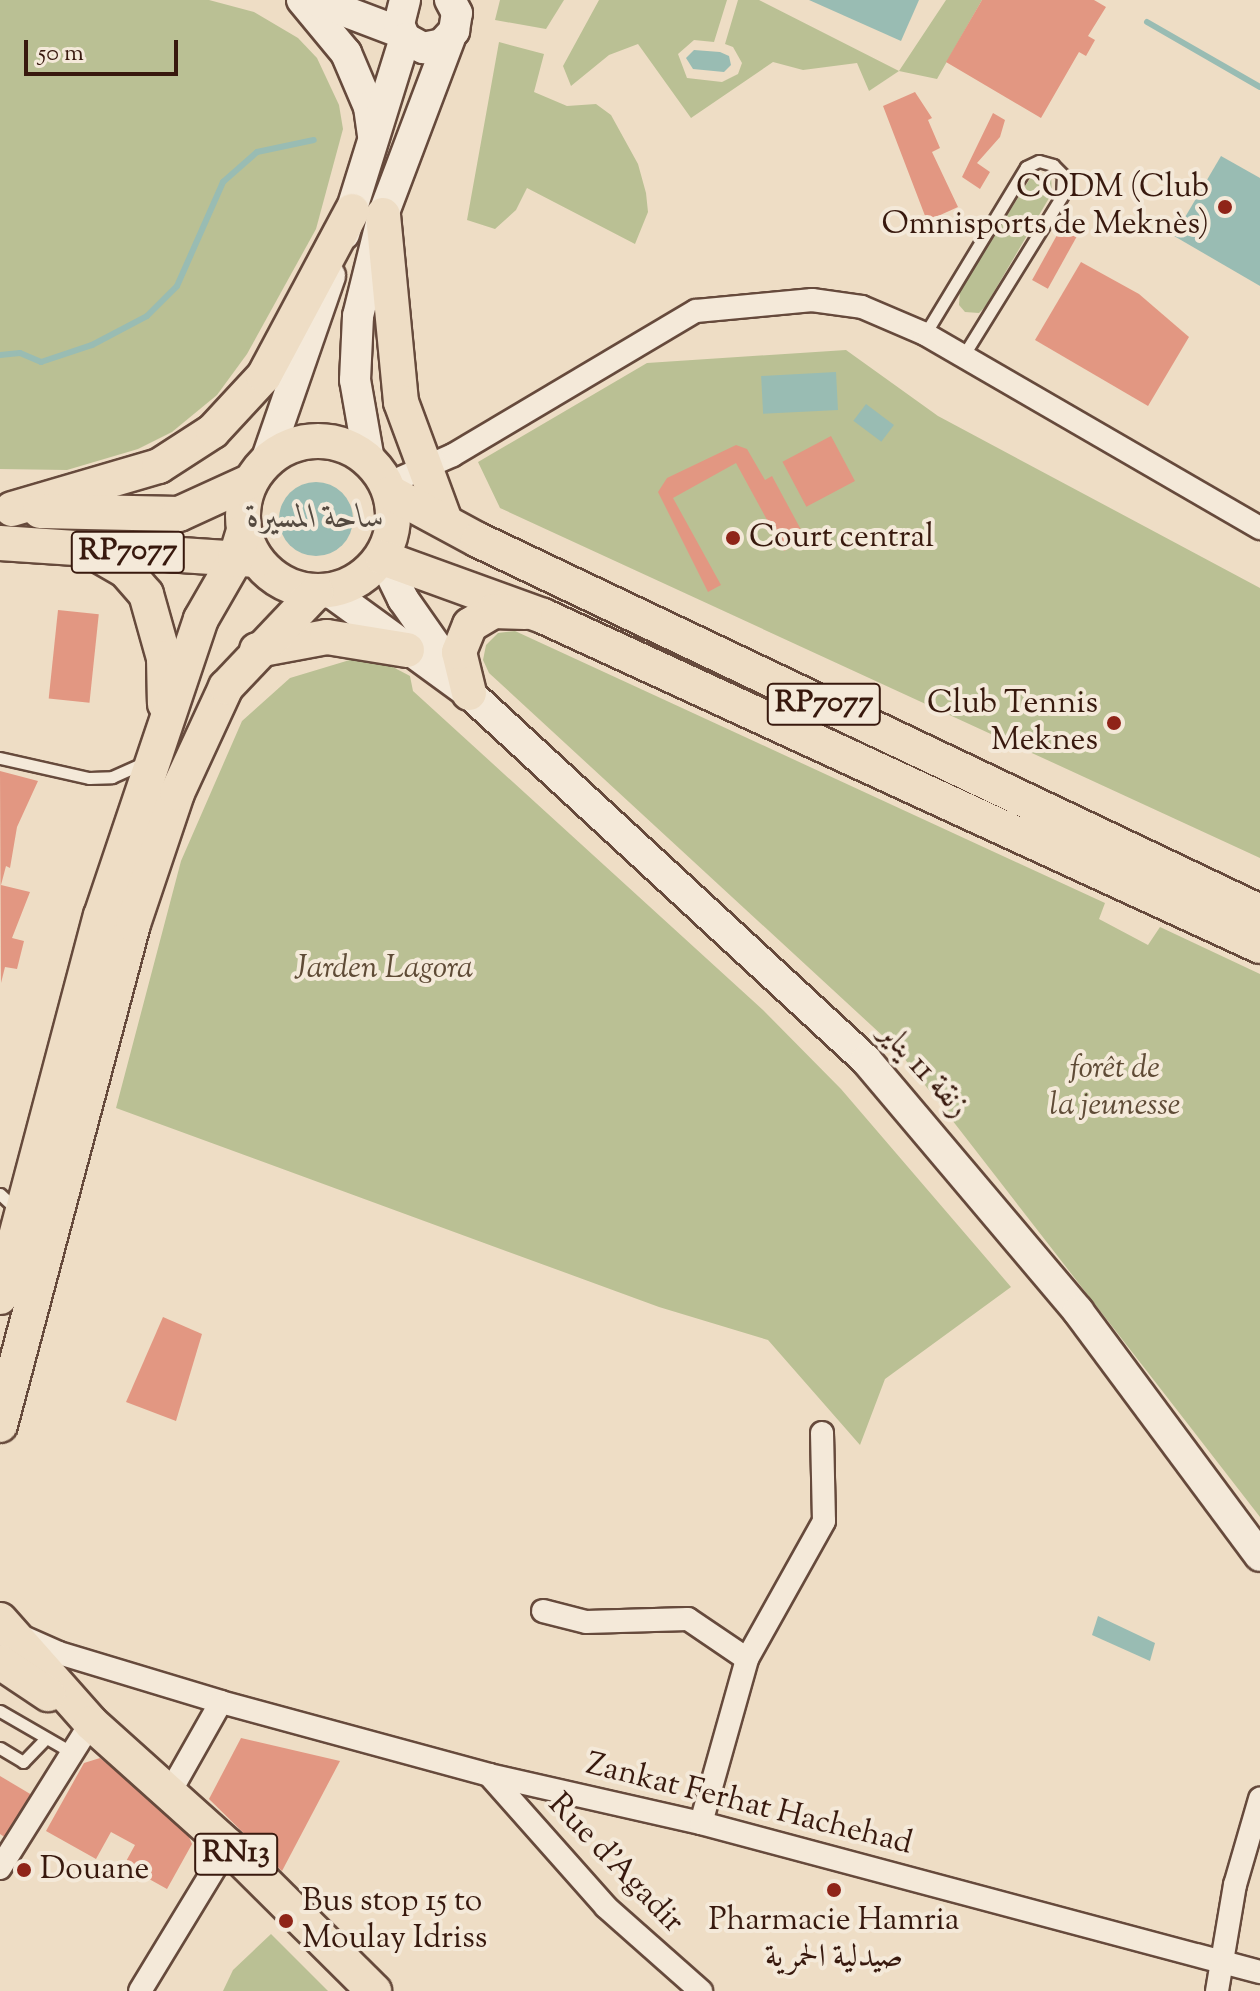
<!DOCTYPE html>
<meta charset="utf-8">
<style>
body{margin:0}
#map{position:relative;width:1260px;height:1991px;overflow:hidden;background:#eeddc5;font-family:"Sorts Mill Goudy",Amiri,serif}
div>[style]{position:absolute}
.green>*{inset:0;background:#bac094}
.water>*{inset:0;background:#99bcb3;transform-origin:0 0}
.round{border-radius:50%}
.stream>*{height:6px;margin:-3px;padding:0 3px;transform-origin:3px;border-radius:3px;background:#99bcb3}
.building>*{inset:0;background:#e29782;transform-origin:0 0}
.roads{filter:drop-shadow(2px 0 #664a3c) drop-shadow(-2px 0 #664a3c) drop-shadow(0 2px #664a3c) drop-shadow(0 -2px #664a3c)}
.lane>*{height:11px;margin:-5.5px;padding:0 5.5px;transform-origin:5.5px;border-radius:5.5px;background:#f4e9d9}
.street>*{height:22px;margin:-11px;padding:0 11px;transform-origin:11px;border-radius:11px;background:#f4e9d9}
.secondary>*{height:30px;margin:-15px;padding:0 15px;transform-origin:15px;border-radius:15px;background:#f4e9d9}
.primary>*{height:34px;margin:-17px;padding:0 17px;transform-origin:17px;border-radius:17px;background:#eeddc5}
.primary>.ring{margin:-17px;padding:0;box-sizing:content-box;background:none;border:34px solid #eeddc5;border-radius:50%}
.dots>*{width:22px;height:22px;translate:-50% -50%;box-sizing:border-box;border:4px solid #f4e9d9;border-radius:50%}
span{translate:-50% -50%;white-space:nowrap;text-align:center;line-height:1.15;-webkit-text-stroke:8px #f4e9d9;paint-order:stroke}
.shield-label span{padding:2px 6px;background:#f4e9d9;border:2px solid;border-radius:6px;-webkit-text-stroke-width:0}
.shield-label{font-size:30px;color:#38190e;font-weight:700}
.poi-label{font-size:32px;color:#38190e}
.right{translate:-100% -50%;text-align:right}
.left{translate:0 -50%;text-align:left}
.park-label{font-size:32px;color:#5f4b36;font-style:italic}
.street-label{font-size:32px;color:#38190e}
.water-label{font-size:34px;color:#554a40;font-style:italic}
.scale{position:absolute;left:24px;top:40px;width:154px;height:36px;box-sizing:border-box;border:4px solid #38190e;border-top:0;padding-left:10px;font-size:24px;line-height:28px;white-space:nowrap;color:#38190e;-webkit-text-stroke:6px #f4e9d9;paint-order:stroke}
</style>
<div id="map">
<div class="green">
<i style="clip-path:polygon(0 0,209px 0,254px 12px,298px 38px,317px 58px,339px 105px,343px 129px,316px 229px,247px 354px,217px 395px,172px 432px,138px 449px,67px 470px,0 469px)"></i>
<i style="clip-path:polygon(500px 0,564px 0,546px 29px,495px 20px)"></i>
<i style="clip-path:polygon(599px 0,727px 0,714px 42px,694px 40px,678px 54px,687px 78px,722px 82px,738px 74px,742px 63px,733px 47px,725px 44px,738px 0,759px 0,899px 71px,946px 0,982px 0,937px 79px,899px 71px,869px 91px,857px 63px,803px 70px,773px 62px,691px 118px,638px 44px,609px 55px,571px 86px,563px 66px)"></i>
<i style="clip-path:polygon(499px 42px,544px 54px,534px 92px,567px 106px,596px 104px,611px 115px,638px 164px,646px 193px,648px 212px,635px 244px,527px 188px,516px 210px,495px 229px,467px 220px)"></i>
<i style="clip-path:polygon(1034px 172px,1051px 176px,1052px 193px,985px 307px,979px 313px,965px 312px,959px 305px,960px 291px)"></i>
<i style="clip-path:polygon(846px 350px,938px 416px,1260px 588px,1260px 858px,500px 508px,478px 462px,647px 363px)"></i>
<i style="clip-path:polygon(515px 631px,1105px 903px,1099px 919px,1148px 945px,1160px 927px,1260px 974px,1260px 1517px,897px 1049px,489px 673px,483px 660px,486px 645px,498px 633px)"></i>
<i style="clip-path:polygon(353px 659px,391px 666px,410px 676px,413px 691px,763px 1010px,841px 1089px,1011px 1287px,885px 1379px,860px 1445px,768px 1340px,659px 1307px,116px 1108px,181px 861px,242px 721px,290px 678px)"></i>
<i style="clip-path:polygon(271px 1934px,328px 1991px,223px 1991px,233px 1970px)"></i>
</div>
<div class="water">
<i style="clip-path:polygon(809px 0,919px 0,901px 41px)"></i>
<i style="clip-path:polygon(694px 50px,720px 52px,729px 56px,731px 65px,724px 72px,693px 69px,686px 58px)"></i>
<i style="clip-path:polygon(1221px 156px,1260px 178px,1260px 286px,1174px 236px)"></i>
<i style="left:836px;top:372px;width:38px;height:75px;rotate:87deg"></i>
<i style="left:866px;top:404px;width:35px;height:21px;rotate:37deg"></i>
<i class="round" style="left:279px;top:482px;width:74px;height:74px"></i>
<i style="clip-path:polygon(1098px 1616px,1155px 1643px,1150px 1661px,1092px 1635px)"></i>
</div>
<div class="stream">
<i style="left:1147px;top:22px;width:130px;rotate:29.9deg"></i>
<i style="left:0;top:355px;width:20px;rotate:-6deg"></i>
<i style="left:20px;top:353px;width:23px;rotate:23deg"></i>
<i style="left:41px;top:362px;width:54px;rotate:-18.4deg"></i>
<i style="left:92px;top:345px;width:62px;rotate:-27.8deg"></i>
<i style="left:147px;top:316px;width:42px;rotate:-45deg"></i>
<i style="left:177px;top:286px;width:114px;rotate:-66.1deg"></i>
<i style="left:223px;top:182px;width:45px;rotate:-41.4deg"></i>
<i style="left:257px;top:152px;width:58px;rotate:-11.9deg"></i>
</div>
<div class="building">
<i style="clip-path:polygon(982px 0,1094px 0,1106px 7px,1088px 36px,1095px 40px,1086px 56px,1079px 52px,1041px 118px,946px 62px)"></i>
<i style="clip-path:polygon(915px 92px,932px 118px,928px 120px,940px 148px,932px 152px,958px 207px,927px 221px,883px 106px)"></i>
<i style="clip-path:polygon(993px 113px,1005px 120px,1000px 137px,977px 163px,990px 172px,980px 189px,962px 177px)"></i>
<i style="left:1067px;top:217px;width:18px;height:72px;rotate:29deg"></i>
<i style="clip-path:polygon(1081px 262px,1139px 294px,1189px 337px,1148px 406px,1035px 340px)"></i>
<i style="left:831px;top:436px;width:51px;height:55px;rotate:62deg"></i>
<i style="clip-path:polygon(736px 445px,747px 449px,765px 480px,772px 476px,806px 539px,784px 551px,736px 463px,673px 498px,721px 585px,708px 592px,658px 492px,667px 478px)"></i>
<i style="left:58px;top:610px;width:41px;height:89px;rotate:6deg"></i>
<i style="clip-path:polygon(0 771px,38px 781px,17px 827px,10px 868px,6px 866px,1px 885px,30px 892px,12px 938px,24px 941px,17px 969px,5px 967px,1px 983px)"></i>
<i style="clip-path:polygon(163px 1317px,202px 1334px,176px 1421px,126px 1402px)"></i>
<i style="clip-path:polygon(241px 1738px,340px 1761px,282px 1871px,209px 1799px)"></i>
<i style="clip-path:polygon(100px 1758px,185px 1828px,192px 1844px,167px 1889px,124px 1865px,135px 1845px,111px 1832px,96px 1859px,46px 1831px,84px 1763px)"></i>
<i style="clip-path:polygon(0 1776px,37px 1798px,9px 1840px,0 1834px)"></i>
</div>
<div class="roads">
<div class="lane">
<i style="left:925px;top:334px;width:195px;rotate:-58.8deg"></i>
<i style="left:1026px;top:167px;width:14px;rotate:-25deg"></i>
<i style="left:1039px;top:161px;width:15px;rotate:16deg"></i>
<i style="left:1053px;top:165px;width:14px;rotate:45deg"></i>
<i style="left:1063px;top:175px;width:21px;rotate:93deg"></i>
<i style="left:1062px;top:196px;width:188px;rotate:121.7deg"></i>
<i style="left:0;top:758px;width:91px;rotate:12.7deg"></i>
<i style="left:89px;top:778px;width:23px;rotate:-2deg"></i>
<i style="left:112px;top:777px;width:35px;rotate:-24deg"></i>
<i style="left:0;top:1194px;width:23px;rotate:43deg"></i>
<i style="left:0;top:1711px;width:82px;rotate:30deg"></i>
<i style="left:0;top:1748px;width:27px;rotate:31deg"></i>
<i style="left:23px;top:1762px;width:33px;rotate:-46deg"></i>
</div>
<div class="street">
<i style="left:387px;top:484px;width:72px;rotate:-23.7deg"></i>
<i style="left:453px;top:455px;width:282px;rotate:-30.7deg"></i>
<i style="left:696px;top:311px;width:117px;rotate:-5.4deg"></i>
<i style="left:812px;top:300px;width:50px;rotate:8deg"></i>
<i style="left:862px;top:307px;width:69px;rotate:23.2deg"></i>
<i style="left:925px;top:334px;width:387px;rotate:30.1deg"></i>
<i style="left:543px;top:1611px;width:44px;rotate:14.3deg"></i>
<i style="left:586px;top:1622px;width:102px;rotate:-1.7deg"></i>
<i style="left:688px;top:1619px;width:71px;rotate:34.1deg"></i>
<i style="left:23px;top:1637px;width:39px;rotate:24deg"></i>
<i style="left:59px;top:1653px;width:169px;rotate:16.8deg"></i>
<i style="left:221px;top:1702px;width:278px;rotate:15.2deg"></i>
<i style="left:489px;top:1775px;width:217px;rotate:12.8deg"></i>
<i style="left:701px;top:1823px;width:579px;rotate:14.93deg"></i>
<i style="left:489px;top:1775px;width:176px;rotate:48.4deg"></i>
<i style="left:606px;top:1907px;width:127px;rotate:41.5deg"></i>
<i style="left:170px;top:1792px;width:103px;rotate:-60.5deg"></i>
<i style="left:701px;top:1823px;width:170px;rotate:-74.3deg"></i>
<i style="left:747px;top:1659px;width:158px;rotate:-60.8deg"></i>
<i style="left:824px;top:1521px;width:88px;rotate:-91.3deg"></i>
<i style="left:0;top:1868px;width:171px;rotate:-57.9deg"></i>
<i style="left:140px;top:1991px;width:170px;rotate:-58.7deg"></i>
<i style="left:1217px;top:1991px;width:108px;rotate:-80.4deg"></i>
<i style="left:1235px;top:1885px;width:90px;rotate:-73.8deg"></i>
</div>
<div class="secondary">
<i style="left:302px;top:0;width:69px;rotate:50.3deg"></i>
<i style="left:346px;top:53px;width:59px;rotate:66.9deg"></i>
<i style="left:369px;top:107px;width:29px;rotate:82deg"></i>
<i style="left:315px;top:0;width:93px;rotate:20.8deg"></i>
<i style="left:405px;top:0;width:25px;rotate:104deg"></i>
<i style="left:399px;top:24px;width:15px;rotate:67deg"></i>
<i style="left:405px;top:38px;width:21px;rotate:29deg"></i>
<i style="left:423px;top:48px;width:19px;rotate:-12deg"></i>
<i style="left:442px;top:44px;width:18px;rotate:-47deg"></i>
<i style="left:454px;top:31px;width:18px;rotate:-81deg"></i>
<i style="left:457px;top:13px;width:15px;rotate:-118deg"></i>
<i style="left:344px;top:234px;width:205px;rotate:-72.7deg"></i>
<i style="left:369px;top:460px;width:81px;rotate:-99.9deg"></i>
<i style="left:355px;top:380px;width:64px;rotate:-87.3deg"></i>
<i style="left:358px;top:316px;width:104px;rotate:-76.1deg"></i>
<i style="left:383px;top:215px;width:189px;rotate:-69.3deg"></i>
<i style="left:266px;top:461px;width:196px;rotate:-70.9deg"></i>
<i style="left:383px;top:558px;width:46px;rotate:64deg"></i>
<i style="left:403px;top:599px;width:98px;rotate:55deg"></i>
<i style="left:329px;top:591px;width:173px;rotate:36.1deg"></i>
<i style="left:469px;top:693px;width:541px;rotate:42.75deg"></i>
<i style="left:866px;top:1060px;width:329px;rotate:49.8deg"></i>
<i style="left:1078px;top:1311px;width:305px;rotate:53.4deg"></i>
</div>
<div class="primary">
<i style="left:383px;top:215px;width:188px;rotate:84.5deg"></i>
<i style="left:401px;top:402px;width:127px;rotate:69.7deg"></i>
<i class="ring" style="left:243px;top:441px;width:116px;height:116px"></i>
<i style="left:391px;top:493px;width:99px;rotate:28.4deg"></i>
<i style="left:478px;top:540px;width:866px;rotate:25.44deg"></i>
<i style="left:12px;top:509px;width:153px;rotate:-16.3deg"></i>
<i style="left:159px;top:466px;width:64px;rotate:-32.9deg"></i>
<i style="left:213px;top:431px;width:75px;rotate:-47.2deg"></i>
<i style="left:264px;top:376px;width:187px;rotate:-61.9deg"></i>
<i style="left:40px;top:511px;width:139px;rotate:1.2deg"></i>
<i style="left:179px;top:514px;width:79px;rotate:-24.6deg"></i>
<i style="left:0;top:543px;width:257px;rotate:3.8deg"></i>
<i style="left:95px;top:553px;width:34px;rotate:30deg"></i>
<i style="left:125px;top:570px;width:32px;rotate:49deg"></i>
<i style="left:146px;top:594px;width:66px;rotate:74.3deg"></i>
<i style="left:164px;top:658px;width:46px;rotate:88.8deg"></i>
<i style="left:383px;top:558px;width:170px;rotate:19.9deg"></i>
<i style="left:543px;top:616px;width:789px;rotate:24.71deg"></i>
<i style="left:257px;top:650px;width:71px;rotate:-10.5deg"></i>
<i style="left:327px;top:637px;width:81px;rotate:9.2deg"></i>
<i style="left:469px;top:693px;width:42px;rotate:-103.7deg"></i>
<i style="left:459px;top:652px;width:29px;rotate:-68deg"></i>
<i style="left:470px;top:625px;width:27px;rotate:-31deg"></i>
<i style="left:493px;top:611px;width:32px;rotate:2deg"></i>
<i style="left:0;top:1297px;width:394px;rotate:-75.2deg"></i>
<i style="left:101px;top:916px;width:313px;rotate:-71.4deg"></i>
<i style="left:201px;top:619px;width:68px;rotate:-60deg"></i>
<i style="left:235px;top:560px;width:30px;rotate:-73deg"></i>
<i style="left:0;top:1425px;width:518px;rotate:-75.13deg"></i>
<i style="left:133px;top:924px;width:138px;rotate:-71.4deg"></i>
<i style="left:177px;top:793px;width:117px;rotate:-65.2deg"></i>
<i style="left:226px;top:687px;width:131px;rotate:-46.5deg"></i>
<i style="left:0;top:1620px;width:137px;rotate:48.5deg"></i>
<i style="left:91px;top:1723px;width:184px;rotate:41.9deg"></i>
<i style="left:228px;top:1846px;width:206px;rotate:44.8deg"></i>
<i style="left:0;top:1662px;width:58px;rotate:33.7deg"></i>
</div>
</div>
<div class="dots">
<i style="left:1225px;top:207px;background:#8f2418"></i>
<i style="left:733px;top:538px;background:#8f2418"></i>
<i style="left:1114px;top:723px;background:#8f2418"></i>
<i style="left:24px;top:1870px;background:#8f2418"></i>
<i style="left:834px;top:1890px;background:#8f2418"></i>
<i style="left:286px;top:1921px;background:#8f2418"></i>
</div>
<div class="shield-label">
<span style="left:128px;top:552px">RP7077</span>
<span style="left:824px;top:704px">RP7077</span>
<span style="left:236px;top:1854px">RN13</span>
</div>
<div class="poi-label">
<span class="right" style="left:1209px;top:207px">CODM (Club<br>Omnisports de Meknès)</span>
<span class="left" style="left:749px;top:538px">Court central</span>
<span class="right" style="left:1098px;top:723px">Club Tennis<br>Meknes</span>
<span class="left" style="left:40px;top:1870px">Douane</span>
<span class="left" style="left:302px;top:1921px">Bus stop 15 to<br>Moulay Idriss</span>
<span style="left:834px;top:1940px">Pharmacie Hamria<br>صيدلية الحمرية</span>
</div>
<div class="park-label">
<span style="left:384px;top:969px">Jarden Lagora</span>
<span style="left:1115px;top:1088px">forêt de<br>la jeunesse</span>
</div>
<div class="street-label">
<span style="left:923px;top:1071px;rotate:47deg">زنقة 11 يناير</span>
<span style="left:749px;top:1805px;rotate:14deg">Zankat Ferhat Hachehad</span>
<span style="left:615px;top:1864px;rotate:46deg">Rue d'Agadir</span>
</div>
<div class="water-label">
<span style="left:316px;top:519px">ساحة المسيرة</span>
</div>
<div class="scale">50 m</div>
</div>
